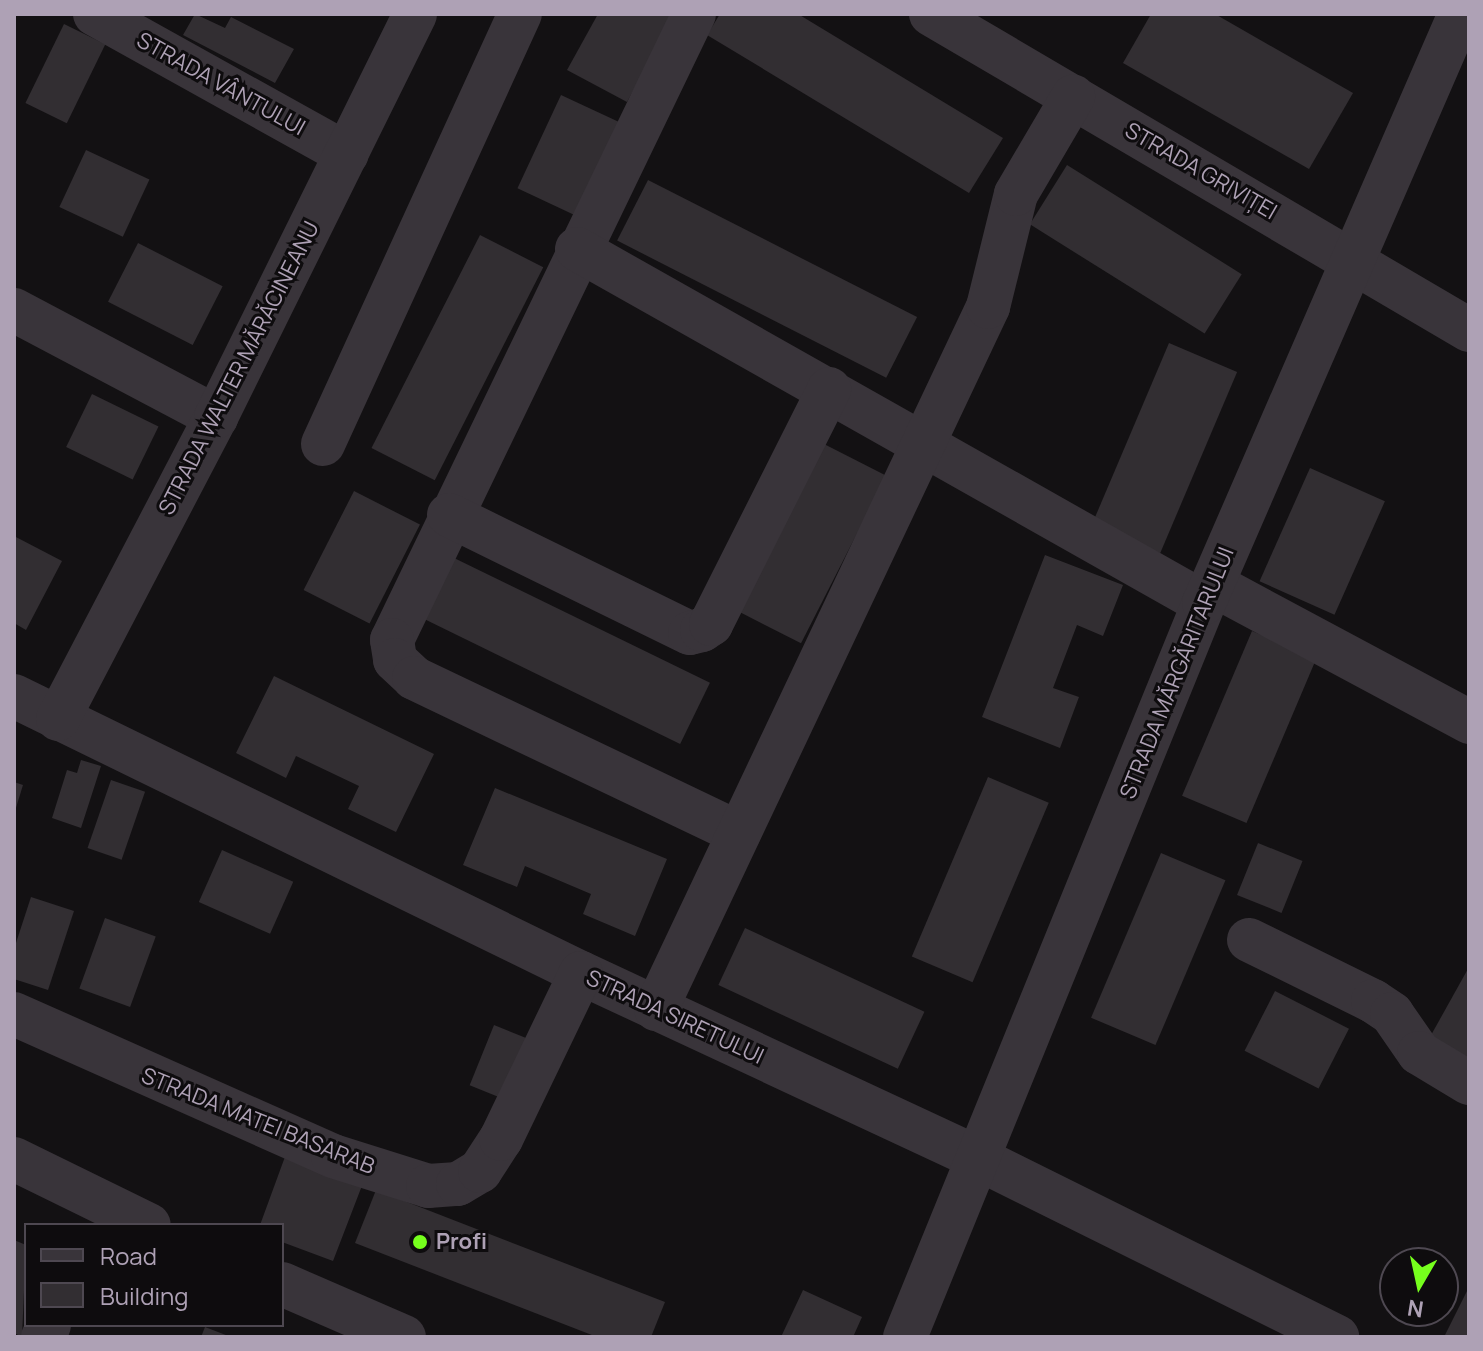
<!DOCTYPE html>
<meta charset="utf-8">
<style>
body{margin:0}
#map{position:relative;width:1483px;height:1351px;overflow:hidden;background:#131113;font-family:Manrope,sans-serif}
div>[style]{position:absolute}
.building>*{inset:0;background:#322e32;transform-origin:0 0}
.minor>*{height:44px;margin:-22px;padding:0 22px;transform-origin:22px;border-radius:22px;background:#39343a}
.dots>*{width:22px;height:22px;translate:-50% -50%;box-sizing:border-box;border:4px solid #0e0c0e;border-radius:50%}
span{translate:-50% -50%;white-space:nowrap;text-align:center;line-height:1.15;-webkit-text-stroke:6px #0e0c0e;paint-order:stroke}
.street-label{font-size:22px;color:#aea1b5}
.poi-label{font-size:22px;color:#aea1b5;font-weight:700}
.left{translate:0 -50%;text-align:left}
.frame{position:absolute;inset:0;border:16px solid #aea1b5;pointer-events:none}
.legend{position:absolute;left:24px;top:1223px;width:260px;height:104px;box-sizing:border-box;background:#0e0c0e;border:2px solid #4e4851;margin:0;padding:10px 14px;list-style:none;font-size:24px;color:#aea1b5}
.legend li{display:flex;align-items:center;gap:16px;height:40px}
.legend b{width:40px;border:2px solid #4e4851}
.north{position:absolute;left:1379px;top:1247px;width:80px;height:80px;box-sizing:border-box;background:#0e0c0e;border:2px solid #4e4851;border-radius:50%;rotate:189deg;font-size:22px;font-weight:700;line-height:32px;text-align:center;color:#aea1b5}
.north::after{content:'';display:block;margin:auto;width:28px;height:36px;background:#76ff1d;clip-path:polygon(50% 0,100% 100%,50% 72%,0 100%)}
</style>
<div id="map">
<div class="building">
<i style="clip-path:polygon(195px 14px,225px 28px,231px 17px,294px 49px,275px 83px,183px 35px)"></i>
<i style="clip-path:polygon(598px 14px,675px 14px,627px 102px,567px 70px)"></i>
<i style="clip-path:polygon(720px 14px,798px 14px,1003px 138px,969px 193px,707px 35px)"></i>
<i style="clip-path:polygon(1151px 14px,1215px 14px,1353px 93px,1309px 169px,1123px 63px)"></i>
<i style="left:64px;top:24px;width:46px;height:88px;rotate:26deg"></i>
<i style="left:561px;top:95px;width:67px;height:103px;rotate:25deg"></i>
<i style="left:86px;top:150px;width:70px;height:63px;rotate:25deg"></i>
<i style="left:1067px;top:165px;width:206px;height:70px;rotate:32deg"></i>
<i style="left:648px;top:180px;width:302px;height:68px;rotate:27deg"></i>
<i style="left:480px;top:235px;width:71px;height:239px;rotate:27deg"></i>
<i style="left:138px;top:243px;width:95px;height:66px;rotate:27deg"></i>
<i style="left:1169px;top:343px;width:74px;height:197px;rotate:23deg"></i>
<i style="left:92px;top:394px;width:74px;height:59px;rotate:26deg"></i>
<i style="left:824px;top:444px;width:70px;height:188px;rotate:27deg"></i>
<i style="left:1310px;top:468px;width:82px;height:124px;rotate:24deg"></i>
<i style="left:354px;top:491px;width:74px;height:111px;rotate:27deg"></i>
<i style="clip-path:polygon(14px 536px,62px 561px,26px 630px,14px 623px)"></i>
<i style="clip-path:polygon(1045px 555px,1123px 585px,1103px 636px,1077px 625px,1053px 688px,1079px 697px,1060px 748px,982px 717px)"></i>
<i style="left:452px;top:557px;width:287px;height:68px;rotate:26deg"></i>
<i style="left:1252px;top:631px;width:70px;height:179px;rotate:23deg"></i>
<i style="clip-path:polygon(274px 676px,434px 754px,396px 832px,348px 809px,359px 786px,296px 756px,286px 778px,236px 753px)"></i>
<i style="clip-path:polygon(81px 760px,101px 766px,81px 828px,52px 818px,67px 770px,77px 773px)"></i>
<i style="left:988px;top:777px;width:66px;height:195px;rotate:23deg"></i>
<i style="left:111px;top:780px;width:36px;height:72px;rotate:19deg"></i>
<i style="clip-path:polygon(14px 782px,23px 785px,15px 811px,14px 811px)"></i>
<i style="clip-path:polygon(495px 788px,667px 859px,635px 936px,583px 914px,591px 894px,525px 866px,517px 887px,463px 865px)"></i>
<i style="left:1258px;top:843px;width:48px;height:56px;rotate:22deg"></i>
<i style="left:222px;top:850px;width:78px;height:57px;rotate:24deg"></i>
<i style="left:1161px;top:853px;width:70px;height:179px;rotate:23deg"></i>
<i style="clip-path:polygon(31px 897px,74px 911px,48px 990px,14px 979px,14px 949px)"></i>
<i style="left:105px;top:918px;width:54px;height:75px;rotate:20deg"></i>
<i style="left:745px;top:928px;width:198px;height:63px;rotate:25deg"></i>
<i style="clip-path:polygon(1469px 967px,1469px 1058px,1430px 1037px)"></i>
<i style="left:1275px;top:991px;width:83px;height:67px;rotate:27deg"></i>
<i style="left:494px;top:1025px;width:42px;height:65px;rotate:22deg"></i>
<i style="clip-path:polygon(286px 1154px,363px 1183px,333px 1261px,282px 1242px,282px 1225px,260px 1225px)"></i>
<i style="clip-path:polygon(376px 1190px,665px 1302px,651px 1337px,597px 1337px,355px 1243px)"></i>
<i style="clip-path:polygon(14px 1240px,26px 1245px,22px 1337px,14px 1333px)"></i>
<i style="clip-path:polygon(1469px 1287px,1469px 1337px,1444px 1337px)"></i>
<i style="clip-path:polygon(803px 1290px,862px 1317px,853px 1337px,781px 1337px)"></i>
<i style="clip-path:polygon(205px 1327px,231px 1337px,201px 1337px)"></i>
</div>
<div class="minor">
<i style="left:95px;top:14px;width:288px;rotate:29.1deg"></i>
<i style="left:694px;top:14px;width:695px;rotate:115.75deg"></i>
<i style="left:392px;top:640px;width:20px;rotate:81deg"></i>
<i style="left:395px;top:660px;width:26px;rotate:43deg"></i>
<i style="left:414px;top:678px;width:360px;rotate:25.5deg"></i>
<i style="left:931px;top:14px;width:624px;rotate:30.43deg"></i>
<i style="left:577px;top:249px;width:720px;rotate:29.45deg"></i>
<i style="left:14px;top:310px;width:229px;rotate:27.9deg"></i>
<i style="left:323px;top:444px;width:473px;rotate:-65.4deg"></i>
<i style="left:449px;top:515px;width:268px;rotate:26.1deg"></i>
<i style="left:690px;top:633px;width:12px;rotate:-14deg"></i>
<i style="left:702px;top:630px;width:11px;rotate:-34deg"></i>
<i style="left:711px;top:624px;width:263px;rotate:-63.3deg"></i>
<i style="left:1212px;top:584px;width:292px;rotate:28.2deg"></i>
<i style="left:14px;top:696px;width:631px;rotate:26.04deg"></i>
<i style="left:581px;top:973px;width:439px;rotate:25deg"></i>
<i style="left:979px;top:1159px;width:400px;rotate:26.4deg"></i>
<i style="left:58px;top:719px;width:341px;rotate:-62.4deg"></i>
<i style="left:216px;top:417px;width:449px;rotate:-63.7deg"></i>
<i style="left:1249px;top:940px;width:138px;rotate:26.2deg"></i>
<i style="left:1373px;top:1001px;width:23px;rotate:34deg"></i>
<i style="left:1392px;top:1014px;width:47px;rotate:55.3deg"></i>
<i style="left:1419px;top:1053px;width:58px;rotate:31deg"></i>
<i style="left:656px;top:1009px;width:777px;rotate:-64.69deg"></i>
<i style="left:988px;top:307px;width:116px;rotate:-76.1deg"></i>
<i style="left:1016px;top:194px;width:113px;rotate:-59.6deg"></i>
<i style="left:14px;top:1014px;width:349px;rotate:24deg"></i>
<i style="left:333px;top:1156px;width:100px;rotate:17.5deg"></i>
<i style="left:428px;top:1186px;width:30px;rotate:-4deg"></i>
<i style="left:458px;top:1184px;width:26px;rotate:-31deg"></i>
<i style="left:480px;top:1171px;width:38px;rotate:-57deg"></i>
<i style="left:501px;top:1139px;width:184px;rotate:-64.3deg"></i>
<i style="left:14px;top:1159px;width:150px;rotate:26.1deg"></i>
<i style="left:282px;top:1284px;width:133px;rotate:23.5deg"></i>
<i style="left:43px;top:1337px;width:13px;rotate:-63deg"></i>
<i style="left:905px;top:1337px;width:793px;rotate:-67.84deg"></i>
<i style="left:1204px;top:603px;width:642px;rotate:-66.51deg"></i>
</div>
<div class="dots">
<i style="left:420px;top:1242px;background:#76ff1d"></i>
</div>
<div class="street-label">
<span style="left:221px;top:84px;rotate:29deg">STRADA VÂNTULUI</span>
<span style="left:1201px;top:171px;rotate:30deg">STRADA GRIVIȚEI</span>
<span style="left:239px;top:368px;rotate:-63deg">STRADA WALTER MĂRĂCINEANU</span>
<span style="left:1177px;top:673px;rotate:-68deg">STRADA MĂRGĂRITARULUI</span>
<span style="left:675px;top:1017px;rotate:25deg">STRADA SIRETULUI</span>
<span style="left:258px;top:1121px;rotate:22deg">STRADA MATEI BASARAB</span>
</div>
<div class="poi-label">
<span class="left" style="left:436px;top:1242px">Profi</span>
</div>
<div class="frame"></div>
<ul class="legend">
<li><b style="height:10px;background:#39343a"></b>Road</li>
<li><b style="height:22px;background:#322e32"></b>Building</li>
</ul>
<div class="north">N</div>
</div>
